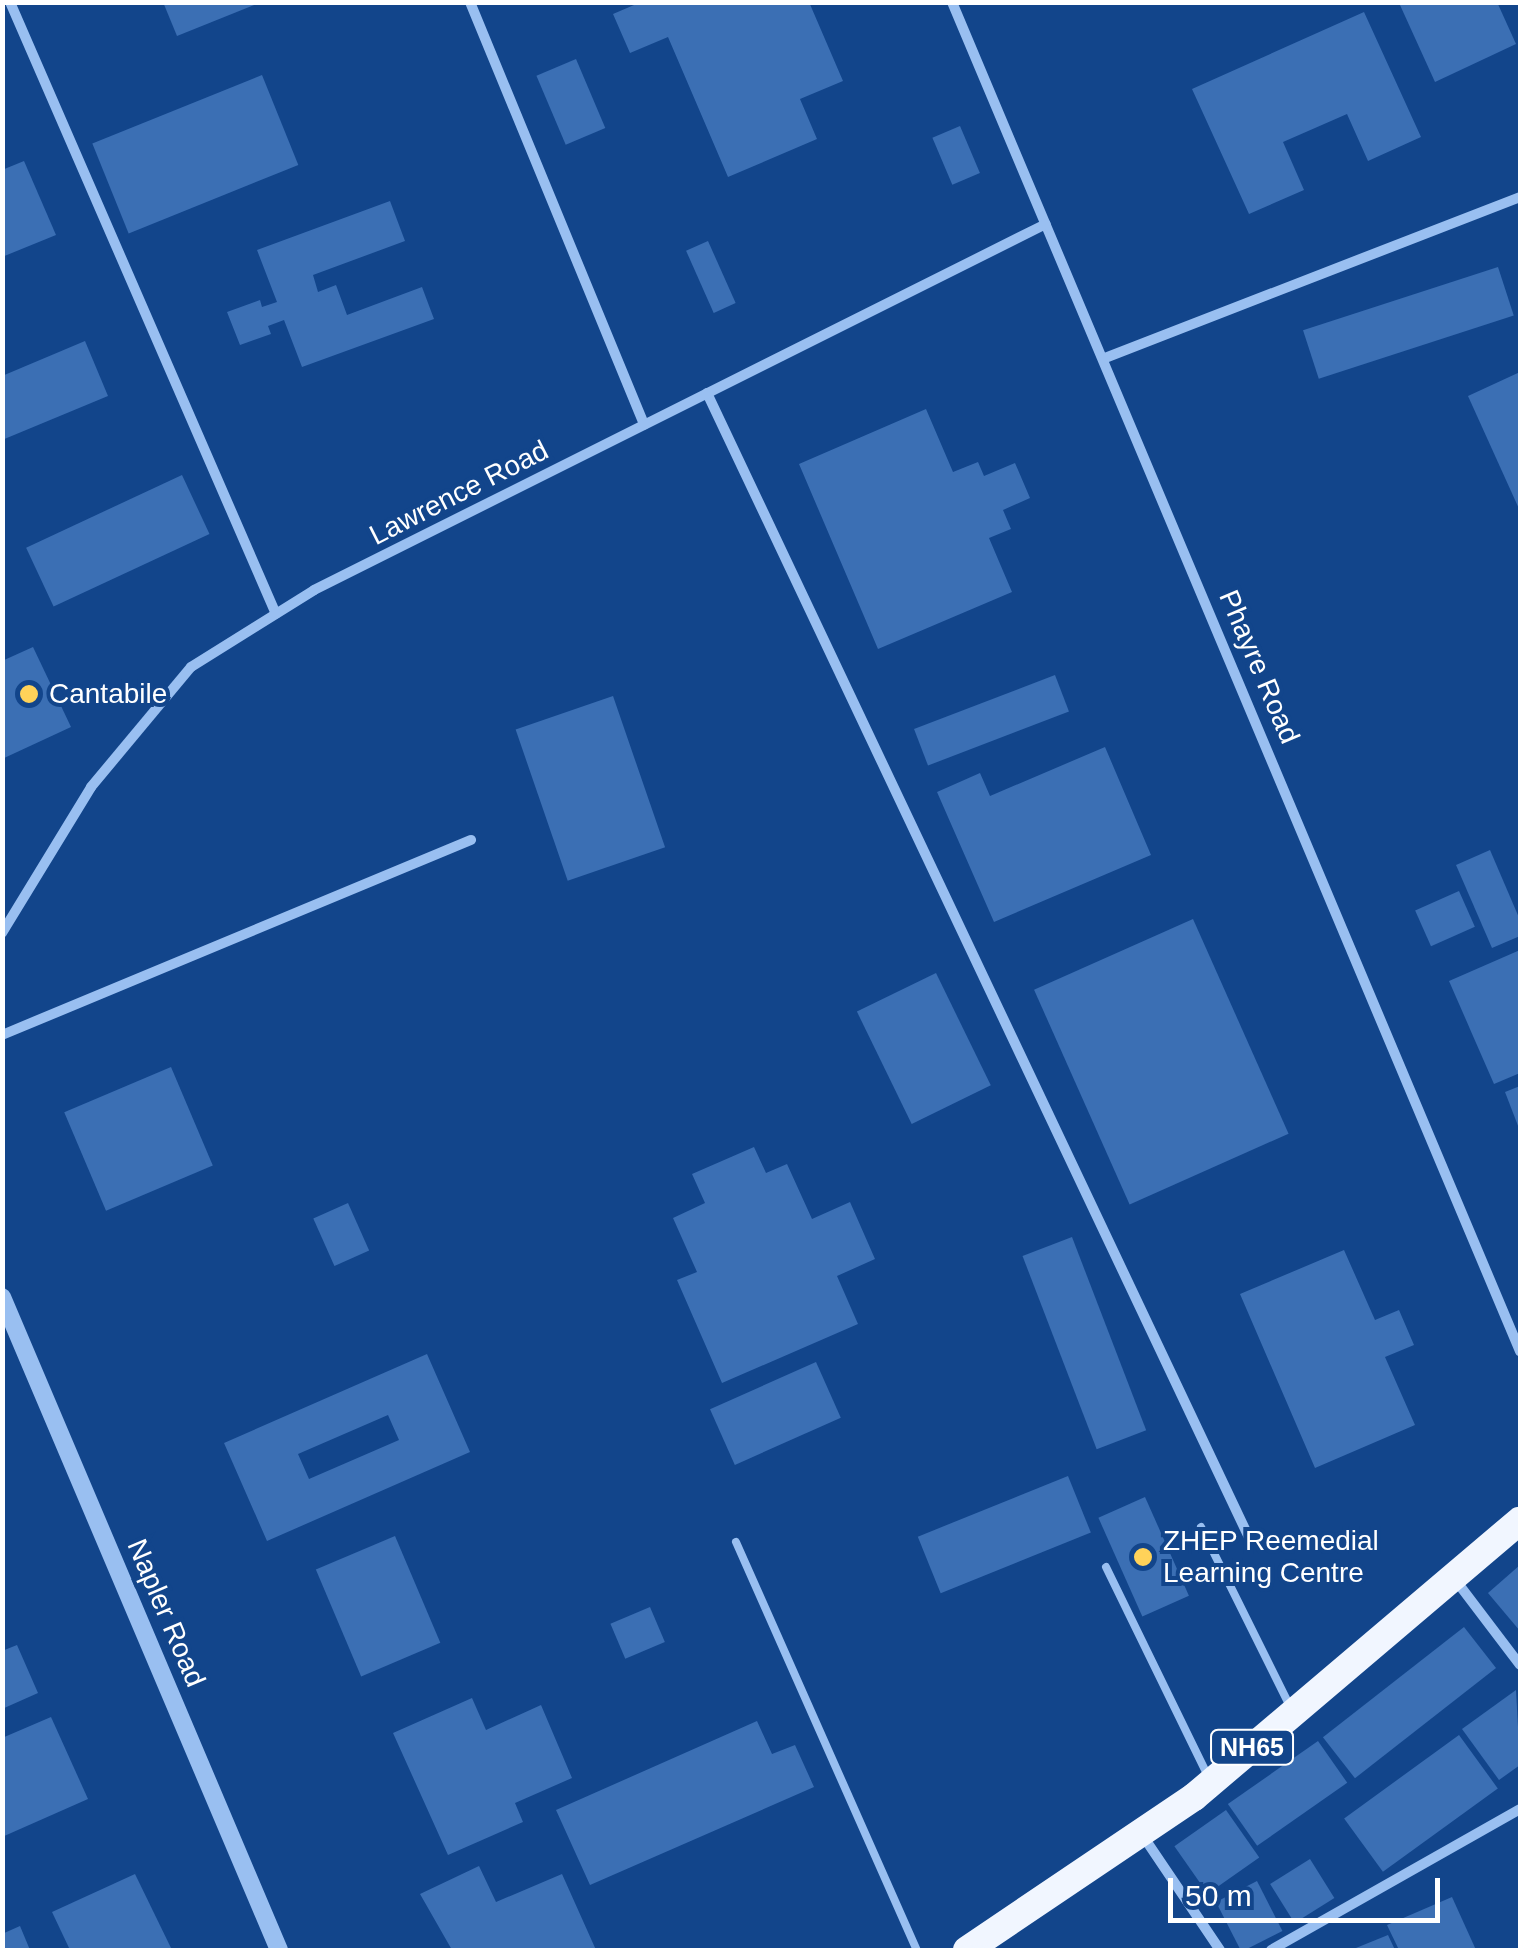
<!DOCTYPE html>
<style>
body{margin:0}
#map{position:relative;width:1523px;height:1953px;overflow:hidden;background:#12458b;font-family:Helvetica,sans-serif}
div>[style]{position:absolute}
.building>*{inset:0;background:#3b6fb4;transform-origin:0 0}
.service>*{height:8px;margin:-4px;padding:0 4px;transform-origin:4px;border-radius:4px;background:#99bff1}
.minor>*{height:10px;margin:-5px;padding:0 5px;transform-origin:5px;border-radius:5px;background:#99bff1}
.tertiary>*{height:18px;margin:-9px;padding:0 9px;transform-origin:9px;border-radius:9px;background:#99bff1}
.trunk>*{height:28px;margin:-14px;padding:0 14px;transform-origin:14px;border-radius:14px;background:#f1f6ff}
.dots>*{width:28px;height:28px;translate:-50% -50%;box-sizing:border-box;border:5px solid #12458b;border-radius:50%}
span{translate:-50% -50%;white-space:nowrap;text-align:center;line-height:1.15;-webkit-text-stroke:8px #12458b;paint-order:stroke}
.shield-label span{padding:2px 8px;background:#12458b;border:2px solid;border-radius:8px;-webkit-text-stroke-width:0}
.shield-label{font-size:25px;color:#fff;font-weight:700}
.street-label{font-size:28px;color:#fff}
.poi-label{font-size:28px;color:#fff}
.left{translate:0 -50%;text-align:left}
.frame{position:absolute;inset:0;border:5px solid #fff;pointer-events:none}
.scale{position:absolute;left:1168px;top:1878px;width:272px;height:45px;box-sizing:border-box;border:5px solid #fff;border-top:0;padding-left:12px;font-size:30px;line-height:35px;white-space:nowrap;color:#fff;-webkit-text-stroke:8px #12458b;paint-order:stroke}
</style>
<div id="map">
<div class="building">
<i style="clip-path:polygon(163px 2px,259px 2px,259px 3px,177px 36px)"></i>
<i style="clip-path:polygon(641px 2px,809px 2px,843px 81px,800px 99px,817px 139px,728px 177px,668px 37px,630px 53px,613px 14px)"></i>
<i style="clip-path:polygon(1497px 2px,1516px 44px,1435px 82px,1400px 5px)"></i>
<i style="clip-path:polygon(1364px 12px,1421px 137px,1368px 161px,1347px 114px,1283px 142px,1304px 190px,1249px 214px,1192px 89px)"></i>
<i style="left:576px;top:59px;width:75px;height:43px;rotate:67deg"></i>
<i style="left:262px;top:75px;width:97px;height:183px;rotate:68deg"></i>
<i style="left:960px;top:126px;width:51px;height:30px;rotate:67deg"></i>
<i style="clip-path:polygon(24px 161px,56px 235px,2px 257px,2px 170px)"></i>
<i style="clip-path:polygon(390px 201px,405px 241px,313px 275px,318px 292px,336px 285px,347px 315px,422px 287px,434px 319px,302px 367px,284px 320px,268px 326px,271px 334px,240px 345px,227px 312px,260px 300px,262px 307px,277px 302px,257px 250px)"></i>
<i style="left:708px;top:241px;width:68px;height:24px;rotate:66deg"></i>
<i style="left:1498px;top:267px;width:51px;height:205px;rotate:72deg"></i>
<i style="clip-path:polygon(85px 341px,108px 396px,2px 440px,2px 376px)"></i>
<i style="clip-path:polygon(1520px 372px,1520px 511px,1468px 396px)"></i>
<i style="clip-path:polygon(926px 409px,953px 472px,978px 462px,984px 476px,1015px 463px,1030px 498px,1003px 510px,1011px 529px,989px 538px,1012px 592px,878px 649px,799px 464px)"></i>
<i style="left:182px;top:475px;width:65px;height:172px;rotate:65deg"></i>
<i style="clip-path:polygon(33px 647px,71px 727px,2px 759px,2px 661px)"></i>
<i style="left:1055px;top:675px;width:39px;height:151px;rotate:69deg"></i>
<i style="left:613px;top:696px;width:160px;height:103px;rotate:71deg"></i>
<i style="clip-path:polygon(1105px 747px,1151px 855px,994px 922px,937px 792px,980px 773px,990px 796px)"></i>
<i style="clip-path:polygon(1490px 850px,1520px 920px,1520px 936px,1492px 948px,1456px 865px)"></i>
<i style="left:1459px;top:891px;width:39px;height:48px;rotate:66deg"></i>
<i style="left:1193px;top:919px;width:235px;height:174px;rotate:66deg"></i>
<i style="clip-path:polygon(1520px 950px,1520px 1073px,1494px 1084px,1449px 981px)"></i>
<i style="left:936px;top:973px;width:125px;height:88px;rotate:64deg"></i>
<i style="left:171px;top:1067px;width:107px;height:116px;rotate:67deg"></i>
<i style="clip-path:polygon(1520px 1086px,1520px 1131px,1505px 1092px)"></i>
<i style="clip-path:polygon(754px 1147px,766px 1173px,787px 1164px,812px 1219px,850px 1202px,875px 1259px,837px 1276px,858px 1324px,722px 1383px,677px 1280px,697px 1272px,673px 1218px,705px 1203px,692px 1174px)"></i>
<i style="left:348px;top:1203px;width:52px;height:38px;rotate:66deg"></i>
<i style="left:1072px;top:1237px;width:207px;height:53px;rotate:69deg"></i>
<i style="clip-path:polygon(1344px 1250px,1375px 1320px,1399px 1310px,1414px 1345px,1385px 1357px,1415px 1425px,1315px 1468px,1240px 1294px)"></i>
<i style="clip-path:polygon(evenodd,427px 1354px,470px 1452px,267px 1541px,224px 1443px,427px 1354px,388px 1415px,399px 1440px,309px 1479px,298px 1454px,388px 1415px)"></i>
<i style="left:816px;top:1362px;width:61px;height:116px;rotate:66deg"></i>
<i style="left:1068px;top:1476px;width:61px;height:162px;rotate:68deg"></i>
<i style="left:1145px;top:1497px;width:108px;height:51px;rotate:66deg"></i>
<i style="left:395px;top:1536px;width:116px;height:86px;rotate:67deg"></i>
<i style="clip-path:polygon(1520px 1565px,1520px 1631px,1488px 1593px)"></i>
<i style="left:650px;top:1607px;width:38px;height:43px;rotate:67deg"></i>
<i style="left:1464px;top:1627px;width:52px;height:179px;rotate:52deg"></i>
<i style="clip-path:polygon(17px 1645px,38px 1693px,2px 1709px,2px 1651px)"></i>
<i style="clip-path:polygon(1516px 1690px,1520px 1765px,1499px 1780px,1462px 1729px)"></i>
<i style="clip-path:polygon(472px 1698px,486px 1730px,541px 1705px,572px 1778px,515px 1803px,523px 1822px,448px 1855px,393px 1733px)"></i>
<i style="clip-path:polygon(51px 1717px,88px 1799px,2px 1837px,2px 1738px)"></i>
<i style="clip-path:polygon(757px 1721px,772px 1754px,795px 1745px,814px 1787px,590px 1885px,556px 1810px)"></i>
<i style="left:1459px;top:1735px;width:66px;height:142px;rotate:54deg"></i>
<i style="left:1318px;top:1741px;width:51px;height:110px;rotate:55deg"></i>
<i style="left:1226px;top:1810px;width:58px;height:63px;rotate:55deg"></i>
<i style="left:1310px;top:1859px;width:46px;height:47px;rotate:58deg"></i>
<i style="clip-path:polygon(479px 1866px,496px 1902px,562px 1874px,596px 1950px,452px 1950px,420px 1894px)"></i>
<i style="clip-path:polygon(135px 1874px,172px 1950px,70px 1950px,52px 1912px)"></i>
<i style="left:1257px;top:1881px;width:56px;height:46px;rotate:63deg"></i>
<i style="clip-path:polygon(1452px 1897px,1476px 1950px,1399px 1950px,1387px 1925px)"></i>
<i style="clip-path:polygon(20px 1926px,30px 1950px,2px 1950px,2px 1934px)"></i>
<i style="clip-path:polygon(1388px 1935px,1395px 1950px,1351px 1950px)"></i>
</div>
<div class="service">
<i style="left:1201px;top:1527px;width:202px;rotate:63.6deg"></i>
<i style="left:736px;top:1542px;width:446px;rotate:66.1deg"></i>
<i style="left:1106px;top:1567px;width:235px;rotate:64deg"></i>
</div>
<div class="minor">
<i style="left:10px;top:2px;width:667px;rotate:66.51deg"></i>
<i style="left:470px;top:2px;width:457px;rotate:67.6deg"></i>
<i style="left:952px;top:2px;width:1464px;rotate:67.17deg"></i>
<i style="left:1105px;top:358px;width:445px;rotate:-21.2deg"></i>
<i style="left:707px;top:393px;width:1271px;rotate:64.66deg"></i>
<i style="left:2px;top:933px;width:171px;rotate:-58.6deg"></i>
<i style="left:91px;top:787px;width:156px;rotate:-50.2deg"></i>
<i style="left:191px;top:667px;width:145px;rotate:-32deg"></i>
<i style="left:314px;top:590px;width:818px;rotate:-26.57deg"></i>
<i style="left:2px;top:1035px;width:508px;rotate:-22.58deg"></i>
<i style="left:1454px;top:1578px;width:109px;rotate:52.8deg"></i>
<i style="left:1141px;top:1833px;width:141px;rotate:56deg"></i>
<i style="left:1271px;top:1950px;width:286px;rotate:-29.5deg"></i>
</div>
<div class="tertiary">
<i style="left:2px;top:1297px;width:709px;rotate:67.01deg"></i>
</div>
<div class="trunk">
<i style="left:967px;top:1950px;width:274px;rotate:-34deg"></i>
<i style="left:1194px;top:1797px;width:427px;rotate:-40.3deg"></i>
</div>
<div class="dots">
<i style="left:29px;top:694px;background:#ffd259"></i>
<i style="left:1143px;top:1557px;background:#ffd259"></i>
</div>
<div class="shield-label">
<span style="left:1252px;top:1747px">NH65</span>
</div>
<div class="street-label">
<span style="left:459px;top:493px;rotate:-27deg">Lawrence Road</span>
<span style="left:1259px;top:667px;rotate:67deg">Phayre Road</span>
<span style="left:166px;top:1613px;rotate:67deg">Napler Road</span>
</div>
<div class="poi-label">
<span class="left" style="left:49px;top:694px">Cantabile</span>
<span class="left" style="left:1163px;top:1557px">ZHEP Reemedial<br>Learning Centre</span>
</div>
<div class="frame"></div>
<div class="scale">50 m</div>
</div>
